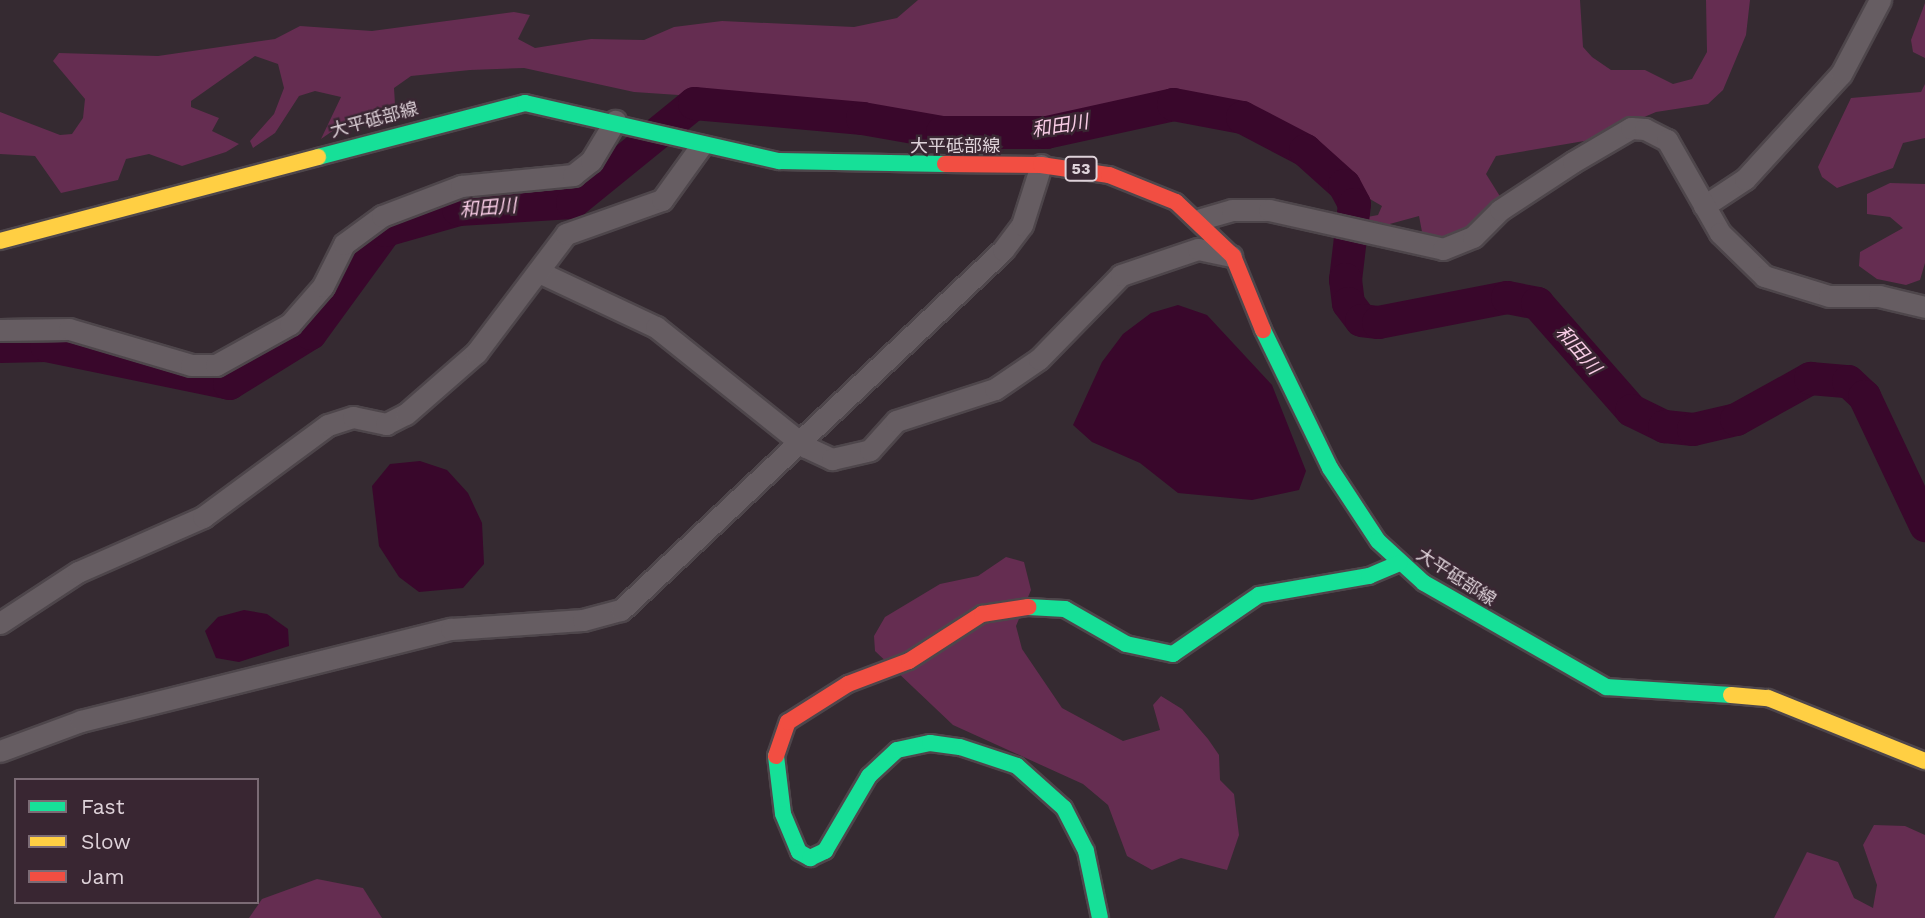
<!DOCTYPE html>
<meta charset="utf-8">
<style>
body{margin:0}
#map{position:relative;width:1925px;height:918px;overflow:hidden;background:#352a31;font-family:"Work Sans","Noto Sans JP",sans-serif}
div>[style]{position:absolute}
.green>*{inset:0;background:#652d51}
.water>*{inset:0;background:#39072b}
.river>*{height:33px;margin:-16.5px;padding:0 16.5px;transform-origin:16.5px;border-radius:16.5px;background:#39072b}
.roads{filter:drop-shadow(2px 0 #4e464b) drop-shadow(-2px 0 #4e464b) drop-shadow(0 2px #4e464b) drop-shadow(0 -2px #4e464b)}
.street>*{height:21px;margin:-10.5px;padding:0 10.5px;transform-origin:10.5px;border-radius:10.5px;background:#665d62}
.fast>*{height:16px;margin:-8px;padding:0 8px;transform-origin:8px;border-radius:8px;background:#16e098}
.slow>*{height:16px;margin:-8px;padding:0 8px;transform-origin:8px;border-radius:8px;background:#ffcf43}
.jam>*{height:16px;margin:-8px;padding:0 8px;transform-origin:8px;border-radius:8px;background:#f24e42}
span{translate:-50% -50%;white-space:nowrap;text-align:center;line-height:1.15;-webkit-text-stroke:5px #392632;paint-order:stroke}
.shield-label span{padding:2px 5px;background:#392632;border:2px solid;border-radius:5px;-webkit-text-stroke-width:0}
.shield-label{font-size:16px;color:#ded2d9;font-weight:700}
.street-label{font-size:18px;color:#ded2d9}
.water-label{font-size:19px;color:#f8cce5;font-style:italic}
.legend{position:absolute;left:14px;top:778px;width:245px;height:126px;box-sizing:border-box;background:#392632;border:2px solid #7b6b75;margin:0;padding:9px 12px;list-style:none;font-size:21px;color:#ded2d9}
.legend li{display:flex;align-items:center;gap:14px;height:35px}
.legend b{width:35px;border:2px solid #7b6b75}
</style>
<div id="map">
<div class="green">
<i style="clip-path:polygon(918px 0,1580px 0,1583px 47px,1592px 57px,1611px 70px,1645px 70px,1673px 84px,1692px 79px,1707px 52px,1706px 0,1750px 0,1746px 35px,1723px 90px,1708px 104px,1656px 112px,1590px 140px,1496px 156px,1486px 174px,1501px 198px,1463px 233px,1439px 239px,1423px 237px,1419px 216px,1375px 228px,1364px 224px,1362px 218px,1378px 215px,1382px 206px,1363px 195px,1353px 173px,1335px 168px,1321px 146px,1280px 120px,1174px 98px,1060px 121px,966px 126px,826px 105px,634px 92px,524px 68px,470px 70px,411px 76px,394px 88px,395px 104px,354px 116px,321px 139px,341px 97px,315px 91px,299px 96px,275px 133px,253px 148px,250px 141px,274px 114px,284px 88px,278px 64px,255px 56px,191px 101px,191px 107px,219px 118px,212px 131px,239px 144px,226px 152px,182px 166px,149px 154px,126px 159px,118px 180px,61px 193px,35px 156px,0 154px,0 112px,60px 135px,72px 134px,83px 118px,85px 99px,53px 61px,59px 53px,158px 56px,275px 39px,300px 26px,372px 31px,514px 12px,530px 15px,518px 39px,535px 48px,591px 39px,644px 40px,674px 27px,722px 21px,854px 27px,897px 18px)"></i>
<i style="clip-path:polygon(1925px 3px,1925px 58px,1913px 52px,1911px 40px)"></i>
<i style="clip-path:polygon(1925px 84px,1925px 138px,1903px 143px,1893px 168px,1837px 188px,1822px 177px,1818px 167px,1851px 98px,1921px 92px)"></i>
<i style="clip-path:polygon(1890px 183px,1925px 184px,1925px 263px,1920px 280px,1906px 285px,1877px 279px,1859px 266px,1860px 252px,1903px 228px,1890px 217px,1867px 214px,1867px 194px)"></i>
<i style="clip-path:polygon(1006px 557px,1024px 562px,1031px 590px,1016px 626px,1022px 649px,1062px 708px,1123px 741px,1160px 730px,1153px 705px,1161px 696px,1182px 709px,1208px 739px,1219px 755px,1220px 780px,1234px 794px,1239px 835px,1227px 870px,1181px 858px,1152px 870px,1127px 856px,1108px 805px,1083px 784px,953px 725px,875px 651px,874px 636px,885px 617px,940px 584px,978px 576px)"></i>
<i style="clip-path:polygon(1874px 825px,1905px 826px,1925px 835px,1925px 918px,1774px 918px,1807px 852px,1838px 862px,1854px 898px,1873px 908px,1877px 885px,1863px 845px)"></i>
<i style="clip-path:polygon(317px 879px,363px 888px,382px 918px,249px 918px,262px 899px)"></i>
</div>
<div class="water">
<i style="clip-path:polygon(1178px 305px,1207px 315px,1272px 385px,1306px 471px,1299px 490px,1252px 500px,1178px 493px,1140px 463px,1092px 442px,1073px 425px,1102px 362px,1123px 334px,1151px 313px)"></i>
<i style="clip-path:polygon(420px 461px,447px 470px,468px 493px,482px 523px,484px 564px,463px 588px,419px 592px,399px 577px,379px 546px,372px 486px,390px 464px)"></i>
<i style="clip-path:polygon(244px 610px,267px 614px,288px 629px,289px 646px,239px 662px,216px 658px,205px 631px,218px 617px)"></i>
</div>
<div class="river">
<i style="left:0;top:346px;width:46px;rotate:-1.2deg"></i>
<i style="left:46px;top:345px;width:187px;rotate:11.7deg"></i>
<i style="left:229px;top:383px;width:95px;rotate:-31.7deg"></i>
<i style="left:310px;top:333px;width:127px;rotate:-53.9deg"></i>
<i style="left:385px;top:230px;width:76px;rotate:-16deg"></i>
<i style="left:458px;top:209px;width:114px;rotate:-3.5deg"></i>
<i style="left:572px;top:202px;width:157px;rotate:-39.1deg"></i>
<i style="left:694px;top:103px;width:169px;rotate:5.1deg"></i>
<i style="left:862px;top:118px;width:81px;rotate:9.9deg"></i>
<i style="left:942px;top:132px;width:104px"></i>
<i style="left:1046px;top:132px;width:130px;rotate:-12.4deg"></i>
<i style="left:1173px;top:104px;width:70px;rotate:10.7deg"></i>
<i style="left:1242px;top:117px;width:71px;rotate:27.6deg"></i>
<i style="left:1305px;top:150px;width:52px;rotate:41.9deg"></i>
<i style="left:1344px;top:185px;width:21px;rotate:62deg"></i>
<i style="left:1354px;top:204px;width:76px;rotate:96.8deg"></i>
<i style="left:1345px;top:279px;width:24px;rotate:83deg"></i>
<i style="left:1348px;top:303px;width:21px;rotate:53deg"></i>
<i style="left:1361px;top:320px;width:17px;rotate:7deg"></i>
<i style="left:1378px;top:322px;width:131px;rotate:-11deg"></i>
<i style="left:1507px;top:297px;width:31px;rotate:11deg"></i>
<i style="left:1537px;top:303px;width:142px;rotate:48.7deg"></i>
<i style="left:1631px;top:410px;width:37px;rotate:26deg"></i>
<i style="left:1664px;top:426px;width:29px;rotate:6deg"></i>
<i style="left:1693px;top:429px;width:44px;rotate:-13.1deg"></i>
<i style="left:1736px;top:419px;width:85px;rotate:-29deg"></i>
<i style="left:1810px;top:378px;width:38px;rotate:5deg"></i>
<i style="left:1848px;top:381px;width:22px;rotate:43deg"></i>
<i style="left:1864px;top:396px;width:143px;rotate:64.7deg"></i>
</div>
<div class="roads">
<div class="street">
<i style="left:1704px;top:206px;width:49px;rotate:-33.4deg"></i>
<i style="left:1745px;top:179px;width:142px;rotate:-47.6deg"></i>
<i style="left:1841px;top:74px;width:84px;rotate:-62.2deg"></i>
<i style="left:1201px;top:219px;width:32px;rotate:-16deg"></i>
<i style="left:1232px;top:210px;width:37px"></i>
<i style="left:1269px;top:210px;width:178px;rotate:12.6deg"></i>
<i style="left:1443px;top:249px;width:32px;rotate:-22deg"></i>
<i style="left:1473px;top:237px;width:38px;rotate:-45deg"></i>
<i style="left:1500px;top:210px;width:87px;rotate:-33.3deg"></i>
<i style="left:1573px;top:162px;width:67px;rotate:-30.4deg"></i>
<i style="left:1631px;top:128px;width:14px;rotate:4deg"></i>
<i style="left:1645px;top:129px;width:25px;rotate:27deg"></i>
<i style="left:1667px;top:140px;width:107px;rotate:60.3deg"></i>
<i style="left:1720px;top:233px;width:62px;rotate:44.3deg"></i>
<i style="left:1764px;top:276px;width:68px;rotate:17.1deg"></i>
<i style="left:1829px;top:296px;width:50px"></i>
<i style="left:1879px;top:296px;width:47px;rotate:13.4deg"></i>
<i style="left:541px;top:273px;width:127px;rotate:25.2deg"></i>
<i style="left:656px;top:327px;width:192px;rotate:38.7deg"></i>
<i style="left:806px;top:447px;width:29px;rotate:25deg"></i>
<i style="left:832px;top:459px;width:39px;rotate:-13deg"></i>
<i style="left:870px;top:450px;width:39px;rotate:-48deg"></i>
<i style="left:896px;top:421px;width:104px;rotate:-17.9deg"></i>
<i style="left:995px;top:389px;width:53px;rotate:-34.3deg"></i>
<i style="left:1039px;top:359px;width:117px;rotate:-45.7deg"></i>
<i style="left:1121px;top:275px;width:81px;rotate:-18.7deg"></i>
<i style="left:1198px;top:249px;width:34px;rotate:12deg"></i>
<i style="left:0;top:330px;width:69px;rotate:-0.8deg"></i>
<i style="left:69px;top:329px;width:127px;rotate:16.4deg"></i>
<i style="left:191px;top:365px;width:25px"></i>
<i style="left:216px;top:365px;width:85px;rotate:-29deg"></i>
<i style="left:290px;top:324px;width:50px;rotate:-49deg"></i>
<i style="left:323px;top:286px;width:47px;rotate:-63.4deg"></i>
<i style="left:344px;top:244px;width:47px;rotate:-36.4deg"></i>
<i style="left:382px;top:216px;width:85px;rotate:-20.8deg"></i>
<i style="left:461px;top:186px;width:113px;rotate:-5.6deg"></i>
<i style="left:573px;top:175px;width:23px;rotate:-38deg"></i>
<i style="left:591px;top:161px;width:47px;rotate:-59deg"></i>
<i style="left:0;top:623px;width:93px;rotate:-33.2deg"></i>
<i style="left:78px;top:572px;width:137px;rotate:-23.7deg"></i>
<i style="left:203px;top:517px;width:155px;rotate:-36.4deg"></i>
<i style="left:328px;top:425px;width:26px;rotate:-18deg"></i>
<i style="left:353px;top:417px;width:34px;rotate:12deg"></i>
<i style="left:386px;top:424px;width:22px;rotate:-27deg"></i>
<i style="left:406px;top:414px;width:93px;rotate:-41.1deg"></i>
<i style="left:476px;top:353px;width:149px;rotate:-52.9deg"></i>
<i style="left:566px;top:234px;width:102px;rotate:-19.5deg"></i>
<i style="left:662px;top:200px;width:67px;rotate:-54.2deg"></i>
<i style="left:0;top:751px;width:86px;rotate:-20.3deg"></i>
<i style="left:81px;top:721px;width:381px;rotate:-14deg"></i>
<i style="left:451px;top:629px;width:132px;rotate:-3.9deg"></i>
<i style="left:583px;top:620px;width:39px;rotate:-15deg"></i>
<i style="left:621px;top:610px;width:525px;rotate:-43.3deg"></i>
<i style="left:1003px;top:250px;width:31px;rotate:-53deg"></i>
<i style="left:1022px;top:225px;width:63px;rotate:-72.4deg"></i>
</div>
<div class="fast">
<i style="left:318px;top:157px;width:214px;rotate:-14.6deg"></i>
<i style="left:525px;top:103px;width:261px;rotate:12.9deg"></i>
<i style="left:779px;top:161px;width:166px;rotate:1deg"></i>
<i style="left:1263px;top:330px;width:153px;rotate:64.1deg"></i>
<i style="left:1330px;top:468px;width:87px;rotate:56.7deg"></i>
<i style="left:1378px;top:541px;width:62px;rotate:42.4deg"></i>
<i style="left:1424px;top:583px;width:210px;rotate:29.7deg"></i>
<i style="left:1606px;top:687px;width:125px;rotate:3.7deg"></i>
<i style="left:1028px;top:607px;width:37px;rotate:3deg"></i>
<i style="left:1065px;top:609px;width:70px;rotate:29.8deg"></i>
<i style="left:1126px;top:644px;width:48px;rotate:12deg"></i>
<i style="left:1173px;top:654px;width:104px;rotate:-34.5deg"></i>
<i style="left:1259px;top:595px;width:112px;rotate:-9.8deg"></i>
<i style="left:1369px;top:576px;width:33px;rotate:-23deg"></i>
<i style="left:776px;top:756px;width:58px;rotate:83.1deg"></i>
<i style="left:783px;top:814px;width:41px;rotate:67.2deg"></i>
<i style="left:799px;top:852px;width:13px;rotate:29deg"></i>
<i style="left:810px;top:858px;width:17px;rotate:-25deg"></i>
<i style="left:825px;top:851px;width:87px;rotate:-59.6deg"></i>
<i style="left:869px;top:776px;width:38px;rotate:-43deg"></i>
<i style="left:897px;top:750px;width:34px;rotate:-12deg"></i>
<i style="left:930px;top:743px;width:30px;rotate:8deg"></i>
<i style="left:960px;top:747px;width:60px;rotate:18.4deg"></i>
<i style="left:1017px;top:766px;width:63px;rotate:41.8deg"></i>
<i style="left:1064px;top:808px;width:48px;rotate:62.9deg"></i>
<i style="left:1086px;top:851px;width:68px;rotate:78.2deg"></i>
</div>
<div class="slow">
<i style="left:0;top:241px;width:329px;rotate:-14.8deg"></i>
<i style="left:1731px;top:695px;width:37px;rotate:5deg"></i>
<i style="left:1768px;top:698px;width:169px;rotate:21.9deg"></i>
</div>
<div class="jam">
<i style="left:945px;top:164px;width:96px;rotate:0.6deg"></i>
<i style="left:1041px;top:165px;width:69px;rotate:8.4deg"></i>
<i style="left:1109px;top:175px;width:72px;rotate:21.9deg"></i>
<i style="left:1176px;top:202px;width:79px;rotate:43.5deg"></i>
<i style="left:1233px;top:256px;width:80px;rotate:67.9deg"></i>
<i style="left:776px;top:756px;width:36px;rotate:-71deg"></i>
<i style="left:788px;top:722px;width:71px;rotate:-32.3deg"></i>
<i style="left:848px;top:684px;width:65px;rotate:-20.7deg"></i>
<i style="left:909px;top:661px;width:87px;rotate:-32.8deg"></i>
<i style="left:982px;top:614px;width:47px;rotate:-8.7deg"></i>
</div>
</div>
<div class="shield-label">
<span style="left:1081px;top:169px">53</span>
</div>
<div class="street-label">
<span style="left:374px;top:120px;rotate:-15deg">大平砥部線</span>
<span style="left:955px;top:146px">大平砥部線</span>
<span style="left:1456px;top:577px;rotate:33deg">大平砥部線</span>
</div>
<div class="water-label">
<span style="left:1060px;top:126px;rotate:-9deg">和田川</span>
<span style="left:488px;top:208px;rotate:-5deg">和田川</span>
<span style="left:1578px;top:350px;rotate:49deg">和田川</span>
</div>
<ul class="legend">
<li><b style="height:9px;background:#16e098"></b>Fast</li>
<li><b style="height:9px;background:#ffcf43"></b>Slow</li>
<li><b style="height:9px;background:#f24e42"></b>Jam</li>
</ul>
</div>
